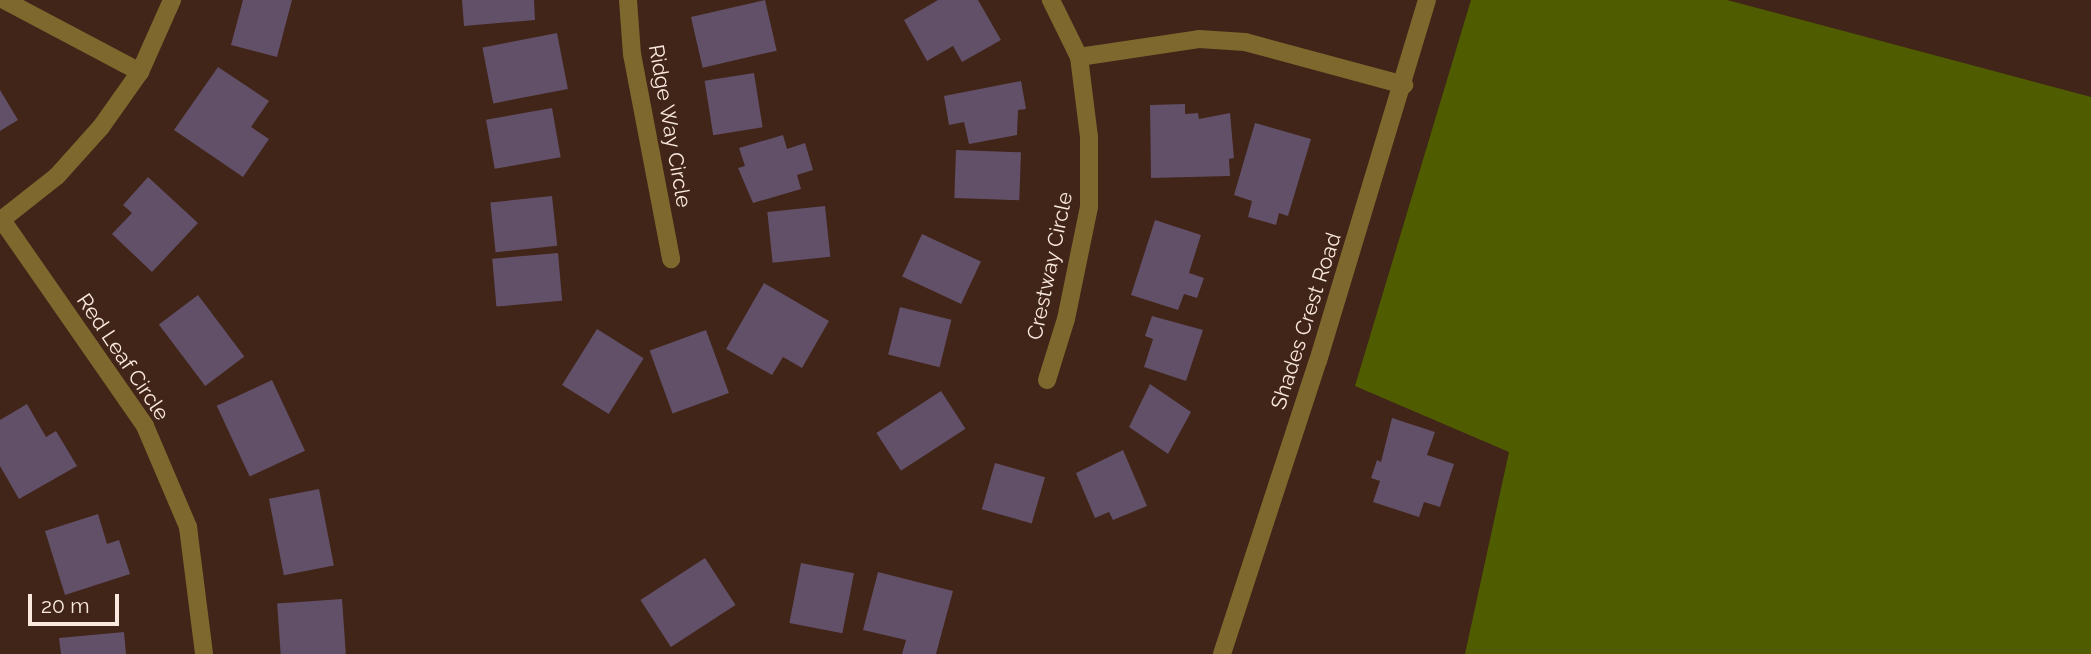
<!DOCTYPE html>
<style>
body{margin:0}
#map{position:relative;width:2091px;height:654px;overflow:hidden;background:#402518;font-family:Raleway,sans-serif}
div>[style]{position:absolute}
.green>*{inset:0;background:#4f5d00}
.building>*{inset:0;background:#624f68;transform-origin:0 0}
.minor>*{height:18px;margin:-9px;padding:0 9px;transform-origin:9px;border-radius:9px;background:#7e682e}
span{translate:-50% -50%;white-space:nowrap;text-align:center;line-height:1.15;-webkit-text-stroke:6px #402518;paint-order:stroke}
.street-label{font-size:21px;color:#fbe9e0}
.scale{position:absolute;left:28px;top:594px;width:91px;height:32px;box-sizing:border-box;border:4px solid #fbe9e0;border-top:0;padding-left:9px;font-size:21px;line-height:24px;white-space:nowrap;color:#fbe9e0;-webkit-text-stroke:5px #402518;paint-order:stroke}
</style>
<div id="map">
<div class="green">
<i style="clip-path:polygon(1471px 0,1727px 0,2091px 97px,2091px 654px,1465px 654px,1509px 452px,1355px 386px)"></i>
</div>
<div class="building">
<i style="clip-path:polygon(243px 0,292px 0,277px 57px,231px 45px)"></i>
<i style="clip-path:polygon(462px 0,534px 0,535px 20px,464px 26px)"></i>
<i style="left:765px;top:0;width:52px;height:76px;rotate:77deg"></i>
<i style="clip-path:polygon(938px 0,978px 0,1001px 40px,962px 62px,953px 46px,927px 61px,904px 20px)"></i>
<i style="left:557px;top:33px;width:57px;height:76px;rotate:79deg"></i>
<i style="clip-path:polygon(218px 67px,269px 101px,251px 127px,269px 139px,243px 177px,174px 130px)"></i>
<i style="left:754px;top:73px;width:55px;height:50px;rotate:81deg"></i>
<i style="clip-path:polygon(1021px 81px,1026px 109px,1018px 110px,1017px 135px,969px 144px,964px 122px,949px 125px,944px 96px)"></i>
<i style="clip-path:polygon(0 90px,18px 120px,0 131px)"></i>
<i style="clip-path:polygon(1185px 104px,1185px 114px,1198px 113px,1199px 119px,1230px 113px,1234px 158px,1229px 159px,1230px 176px,1151px 178px,1150px 105px)"></i>
<i style="left:552px;top:108px;width:50px;height:67px;rotate:80deg"></i>
<i style="clip-path:polygon(1255px 123px,1311px 139px,1288px 216px,1279px 213px,1276px 225px,1248px 217px,1252px 201px,1234px 195px)"></i>
<i style="clip-path:polygon(783px 135px,787px 149px,805px 143px,813px 170px,797px 175px,801px 189px,753px 203px,738px 168px,745px 166px,739px 148px)"></i>
<i style="left:956px;top:150px;width:65px;height:48px;rotate:2deg"></i>
<i style="clip-path:polygon(148px 177px,198px 223px,152px 272px,112px 234px,132px 213px,123px 205px)"></i>
<i style="left:552px;top:196px;width:50px;height:62px;rotate:84deg"></i>
<i style="left:825px;top:206px;width:51px;height:58px;rotate:84deg"></i>
<i style="clip-path:polygon(1155px 220px,1201px 235px,1189px 273px,1204px 278px,1197px 298px,1184px 294px,1178px 310px,1131px 295px)"></i>
<i style="left:922px;top:234px;width:65px;height:47px;rotate:25deg"></i>
<i style="left:558px;top:253px;width:48px;height:66px;rotate:85deg"></i>
<i style="clip-path:polygon(764px 283px,829px 321px,802px 368px,783px 357px,772px 375px,726px 349px)"></i>
<i style="left:198px;top:295px;width:77px;height:49px;rotate:53deg"></i>
<i style="left:900px;top:307px;width:53px;height:49px;rotate:14deg"></i>
<i style="clip-path:polygon(1152px 316px,1203px 330px,1186px 381px,1144px 367px,1153px 339px,1145px 336px)"></i>
<i style="left:597px;top:329px;width:55px;height:66px;rotate:32deg"></i>
<i style="left:706px;top:330px;width:67px;height:60px;rotate:70deg"></i>
<i style="left:272px;top:380px;width:78px;height:61px;rotate:65deg"></i>
<i style="clip-path:polygon(1150px 384px,1191px 412px,1168px 454px,1129px 427px)"></i>
<i style="left:941px;top:391px;width:45px;height:77px;rotate:57deg"></i>
<i style="clip-path:polygon(27px 404px,46px 437px,56px 431px,77px 466px,19px 499px,0 466px,0 420px)"></i>
<i style="clip-path:polygon(1392px 418px,1435px 432px,1427px 455px,1454px 464px,1440px 507px,1424px 502px,1419px 517px,1373px 502px,1380px 481px,1371px 478px,1377px 460px,1381px 462px)"></i>
<i style="clip-path:polygon(1123px 450px,1147px 506px,1113px 520px,1109px 512px,1095px 518px,1076px 473px)"></i>
<i style="left:995px;top:463px;width:52px;height:48px;rotate:16deg"></i>
<i style="left:319px;top:489px;width:78px;height:51px;rotate:79deg"></i>
<i style="clip-path:polygon(98px 514px,107px 544px,119px 540px,130px 574px,65px 595px,45px 531px)"></i>
<i style="left:705px;top:558px;width:56px;height:77px;rotate:57deg"></i>
<i style="left:801px;top:563px;width:54px;height:61px;rotate:11deg"></i>
<i style="clip-path:polygon(878px 572px,953px 591px,936px 654px,902px 654px,906px 640px,863px 630px)"></i>
<i style="left:342px;top:599px;width:55px;height:65px;rotate:86deg"></i>
<i style="clip-path:polygon(124px 632px,126px 654px,61px 654px,59px 638px)"></i>
</div>
<div class="minor">
<i style="left:4px;top:0;width:154px;rotate:27.9deg"></i>
<i style="left:628px;top:0;width:54px;rotate:85.8deg"></i>
<i style="left:632px;top:54px;width:209px;rotate:79.2deg"></i>
<i style="left:1079px;top:57px;width:121px;rotate:-8.5deg"></i>
<i style="left:1199px;top:39px;width:46px;rotate:3.7deg"></i>
<i style="left:1245px;top:42px;width:165px;rotate:15.1deg"></i>
<i style="left:2px;top:220px;width:251px;rotate:55.2deg"></i>
<i style="left:145px;top:426px;width:110px;rotate:66.9deg"></i>
<i style="left:188px;top:527px;width:128px;rotate:82.8deg"></i>
<i style="left:0;top:221px;width:73px;rotate:-38.3deg"></i>
<i style="left:57px;top:176px;width:66px;rotate:-48.1deg"></i>
<i style="left:101px;top:127px;width:67px;rotate:-54.7deg"></i>
<i style="left:140px;top:72px;width:79px;rotate:-66deg"></i>
<i style="left:1047px;top:380px;width:64px;rotate:-72.7deg"></i>
<i style="left:1066px;top:319px;width:114px;rotate:-78.4deg"></i>
<i style="left:1089px;top:207px;width:70px;rotate:-90deg"></i>
<i style="left:1089px;top:137px;width:81px;rotate:-97.1deg"></i>
<i style="left:1079px;top:57px;width:64px;rotate:-116.2deg"></i>
<i style="left:1222px;top:654px;width:308px;rotate:-71.9deg"></i>
<i style="left:1318px;top:361px;width:377px;rotate:-73.2deg"></i>
</div>
<div class="street-label">
<span style="left:670px;top:126px;rotate:80deg">Ridge Way Circle</span>
<span style="left:1050px;top:266px;rotate:-78deg">Crestway Circle</span>
<span style="left:1306px;top:321px;rotate:-72deg">Shades Crest Road</span>
<span style="left:123px;top:357px;rotate:56deg">Red Leaf Circle</span>
</div>
<div class="scale">20 m</div>
</div>
